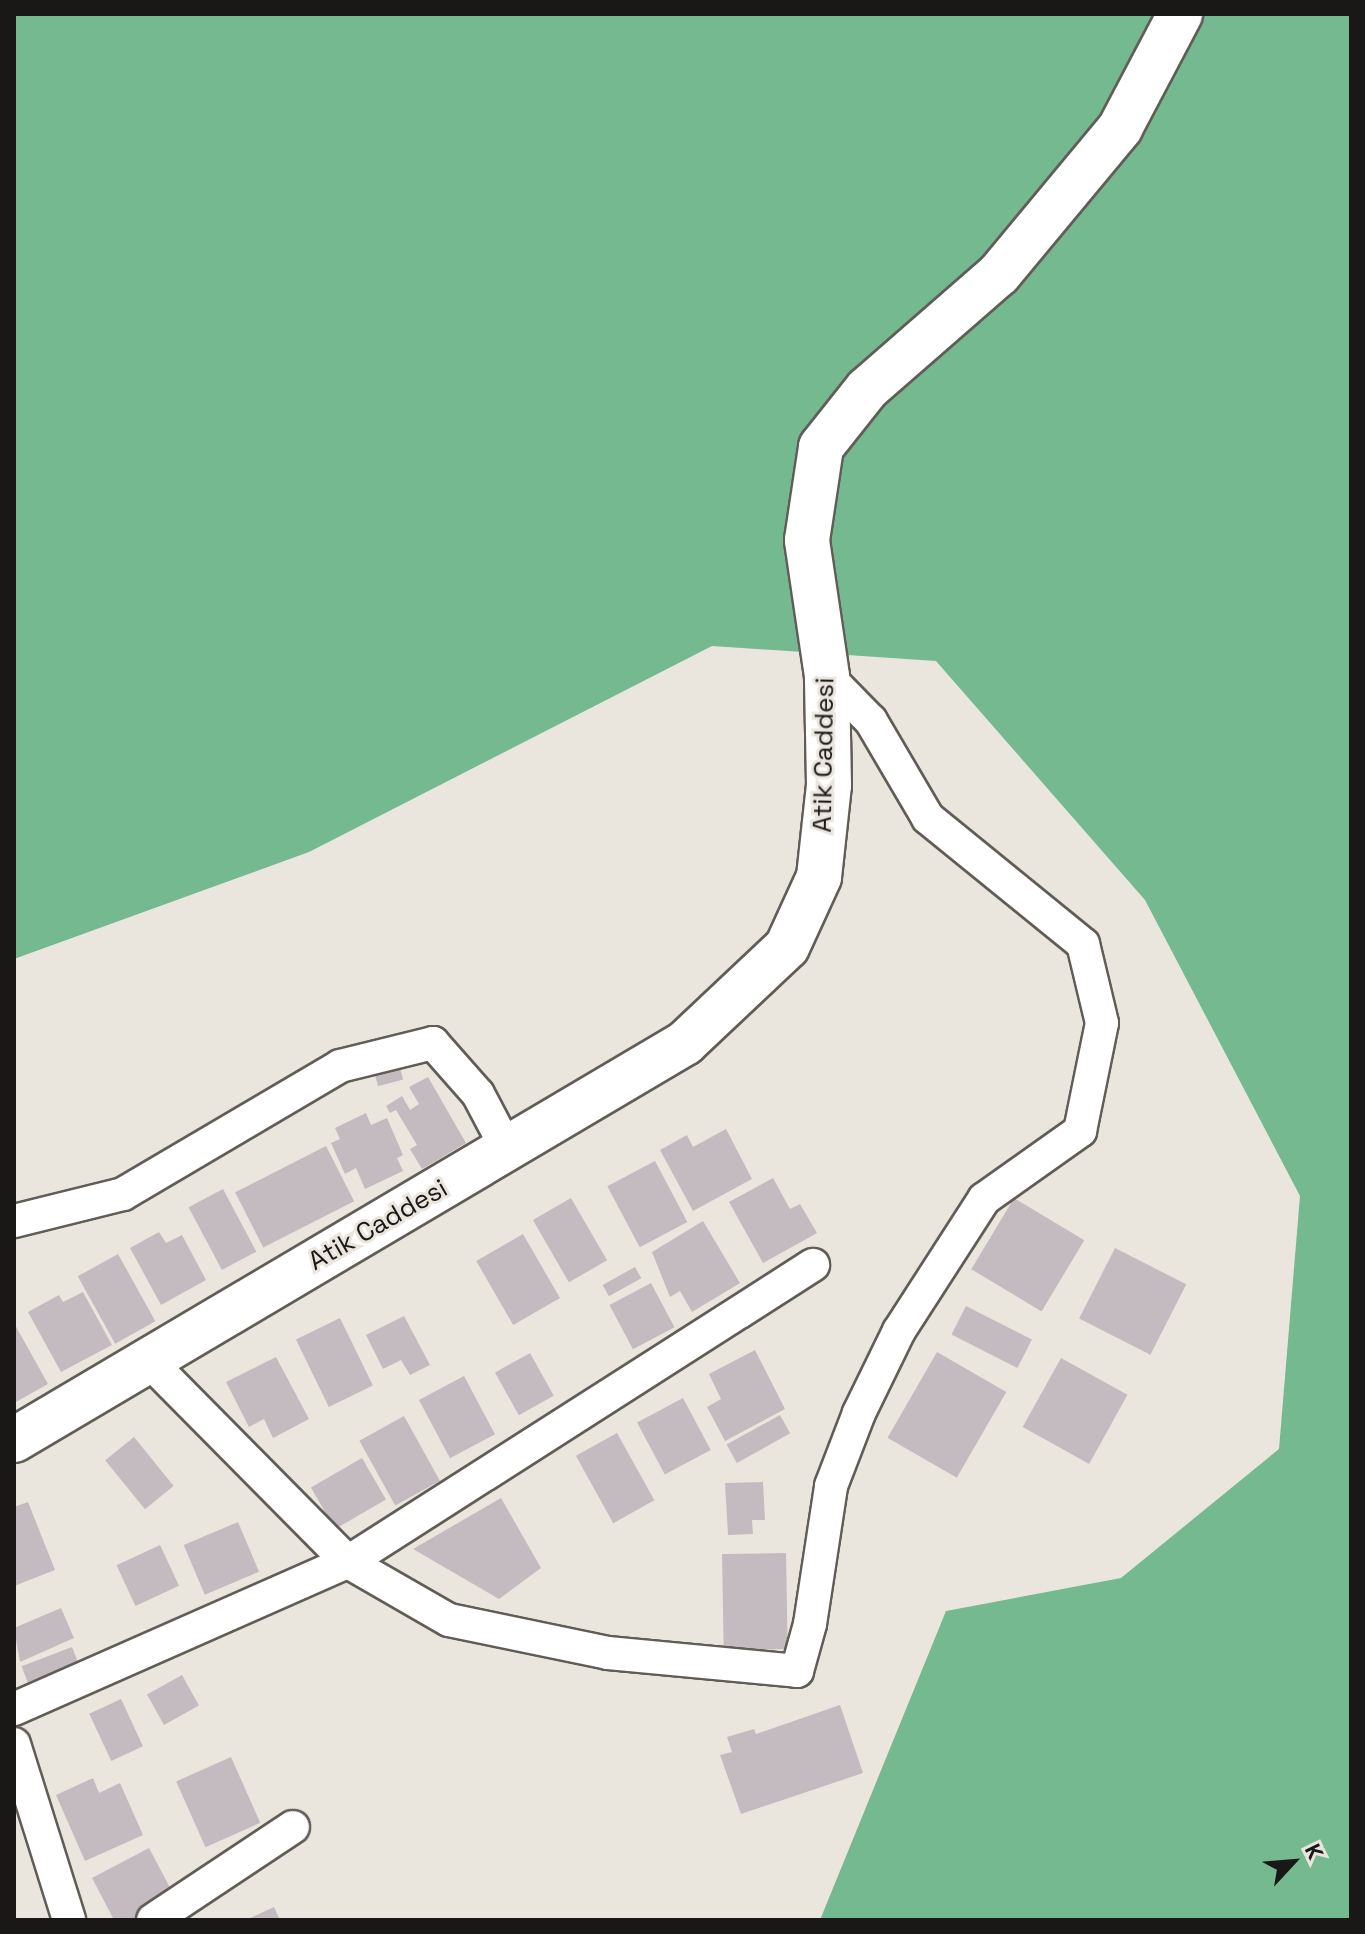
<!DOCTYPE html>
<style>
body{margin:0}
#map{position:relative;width:1365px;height:1934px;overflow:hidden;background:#eae6de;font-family:"Space Grotesk",sans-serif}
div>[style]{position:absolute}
.forest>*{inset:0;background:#74b98f}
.building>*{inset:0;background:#c3bbbf;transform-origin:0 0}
.roads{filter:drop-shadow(2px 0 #615d56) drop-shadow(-2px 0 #615d56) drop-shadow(0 2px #615d56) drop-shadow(0 -2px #615d56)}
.street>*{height:32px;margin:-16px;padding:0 16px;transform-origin:16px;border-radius:16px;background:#fff}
.secondary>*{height:44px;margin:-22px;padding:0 22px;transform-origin:22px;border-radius:22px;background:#fff}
span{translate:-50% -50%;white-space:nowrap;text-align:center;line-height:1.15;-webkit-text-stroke:6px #eae6de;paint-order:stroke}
.street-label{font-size:26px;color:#1a1816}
.frame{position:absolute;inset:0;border:16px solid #1a1816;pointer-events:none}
.north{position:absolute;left:1253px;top:1822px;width:80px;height:80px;-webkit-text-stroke:6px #eae6de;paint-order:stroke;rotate:64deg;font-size:22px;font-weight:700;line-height:32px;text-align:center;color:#1a1816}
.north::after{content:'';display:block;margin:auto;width:28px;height:36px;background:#1a1816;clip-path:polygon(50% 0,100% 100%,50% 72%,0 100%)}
</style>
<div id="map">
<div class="forest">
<i style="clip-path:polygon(14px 14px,1351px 14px,1351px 1920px,820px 1920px,946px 1611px,1121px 1578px,1279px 1449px,1300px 1196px,1145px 900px,936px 661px,712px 646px,309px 852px,14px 959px)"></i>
</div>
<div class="building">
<i style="left:399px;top:1064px;width:16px;height:26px;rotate:75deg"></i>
<i style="clip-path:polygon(428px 1077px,466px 1143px,422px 1169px,410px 1149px,417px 1145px,396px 1110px,390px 1113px,386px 1106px,402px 1096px,410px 1110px,419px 1104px,409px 1087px)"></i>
<i style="clip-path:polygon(366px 1113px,371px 1125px,387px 1118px,403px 1155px,397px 1158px,403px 1171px,365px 1189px,356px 1168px,345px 1174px,331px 1143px,340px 1139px,335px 1128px)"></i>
<i style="clip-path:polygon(726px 1129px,752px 1179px,693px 1211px,660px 1150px,687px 1135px,693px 1147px)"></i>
<i style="left:326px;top:1146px;width:62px;height:102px;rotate:63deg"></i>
<i style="left:655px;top:1161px;width:69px;height:54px;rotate:62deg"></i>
<i style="clip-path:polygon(773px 1178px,790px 1209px,800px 1204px,817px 1233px,763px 1263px,729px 1202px)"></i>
<i style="left:223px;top:1189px;width:71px;height:39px;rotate:62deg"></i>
<i style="left:571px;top:1198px;width:72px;height:44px;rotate:60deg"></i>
<i style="left:1014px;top:1198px;width:82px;height:83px;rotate:31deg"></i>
<i style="clip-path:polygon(703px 1221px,740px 1283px,692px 1312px,680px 1291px,670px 1297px,652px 1252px)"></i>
<i style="clip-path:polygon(159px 1232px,166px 1243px,182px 1235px,206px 1280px,161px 1305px,130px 1248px)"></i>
<i style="left:523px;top:1234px;width:74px;height:54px;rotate:60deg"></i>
<i style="left:1115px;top:1248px;width:80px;height:79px;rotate:27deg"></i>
<i style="left:118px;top:1254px;width:77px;height:46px;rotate:61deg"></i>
<i style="left:635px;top:1267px;width:13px;height:37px;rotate:61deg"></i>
<i style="left:651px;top:1283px;width:50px;height:47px;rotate:62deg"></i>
<i style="clip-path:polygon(83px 1292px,112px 1345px,61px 1372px,28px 1312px,59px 1295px,63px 1302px)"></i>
<i style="left:966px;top:1306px;width:74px;height:32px;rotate:27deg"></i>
<i style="clip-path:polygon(404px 1316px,430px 1365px,410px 1375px,401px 1360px,383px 1369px,366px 1335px)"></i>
<i style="left:340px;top:1318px;width:75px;height:49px;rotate:64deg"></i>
<i style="clip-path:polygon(14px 1323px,48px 1384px,14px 1403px)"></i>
<i style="clip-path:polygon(755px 1350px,785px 1409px,725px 1441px,707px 1407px,721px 1399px,709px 1374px)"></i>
<i style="left:937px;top:1352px;width:80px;height:99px;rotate:30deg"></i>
<i style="left:530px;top:1353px;width:49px;height:40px;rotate:61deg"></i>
<i style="clip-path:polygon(276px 1357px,309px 1419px,273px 1438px,264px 1419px,249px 1427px,226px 1382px)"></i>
<i style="left:1061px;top:1358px;width:76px;height:79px;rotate:29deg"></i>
<i style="left:464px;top:1376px;width:66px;height:51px;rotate:62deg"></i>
<i style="left:683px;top:1398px;width:59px;height:52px;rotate:62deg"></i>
<i style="left:780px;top:1415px;width:21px;height:61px;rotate:61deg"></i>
<i style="left:404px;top:1416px;width:74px;height:51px;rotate:61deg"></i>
<i style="left:617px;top:1433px;width:77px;height:47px;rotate:61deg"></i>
<i style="left:134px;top:1437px;width:63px;height:37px;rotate:51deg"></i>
<i style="left:362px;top:1458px;width:48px;height:59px;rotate:60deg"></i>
<i style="clip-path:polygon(763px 1482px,765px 1520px,752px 1520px,753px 1534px,728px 1535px,725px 1483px)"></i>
<i style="clip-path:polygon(501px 1498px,541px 1568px,499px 1599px,413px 1549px)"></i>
<i style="clip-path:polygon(28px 1502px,55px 1570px,14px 1586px,14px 1507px)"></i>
<i style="left:238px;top:1522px;width:54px;height:59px;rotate:67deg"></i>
<i style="left:160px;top:1545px;width:45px;height:48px;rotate:65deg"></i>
<i style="left:786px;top:1553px;width:96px;height:64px;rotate:89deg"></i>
<i style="clip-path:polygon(61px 1608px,74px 1638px,20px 1662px,14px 1628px)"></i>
<i style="left:72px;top:1647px;width:17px;height:54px;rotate:69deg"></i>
<i style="left:182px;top:1675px;width:35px;height:40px;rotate:61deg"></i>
<i style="left:121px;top:1699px;width:52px;height:35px;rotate:65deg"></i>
<i style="clip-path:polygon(840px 1705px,863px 1773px,741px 1814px,720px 1755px,732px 1752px,727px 1737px,754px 1729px,756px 1734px)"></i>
<i style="left:231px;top:1757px;width:72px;height:60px;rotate:66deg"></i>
<i style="clip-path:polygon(93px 1778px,99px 1793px,120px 1783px,143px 1835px,85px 1861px,56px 1795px)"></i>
<i style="clip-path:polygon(149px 1848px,175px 1897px,132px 1920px,114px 1920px,92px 1878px)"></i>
<i style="clip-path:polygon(274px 1907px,280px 1920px,246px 1920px)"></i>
</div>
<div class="roads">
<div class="street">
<i style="left:14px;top:1221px;width:112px;rotate:-13.9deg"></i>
<i style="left:123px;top:1194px;width:252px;rotate:-30.5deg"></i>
<i style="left:340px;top:1066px;width:96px;rotate:-13.9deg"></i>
<i style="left:433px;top:1043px;width:68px;rotate:48.6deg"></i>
<i style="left:478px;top:1094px;width:62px;rotate:62.2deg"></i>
<i style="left:148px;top:1360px;width:284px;rotate:45.3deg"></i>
<i style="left:348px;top:1562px;width:116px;rotate:29.9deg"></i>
<i style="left:449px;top:1620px;width:162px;rotate:11.7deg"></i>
<i style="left:608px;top:1653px;width:190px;rotate:5.4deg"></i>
<i style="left:797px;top:1671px;width:49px;rotate:-74.5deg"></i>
<i style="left:810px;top:1624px;width:140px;rotate:-81.3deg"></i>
<i style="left:831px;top:1486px;width:78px;rotate:-69deg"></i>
<i style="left:859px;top:1413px;width:91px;rotate:-64deg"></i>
<i style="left:899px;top:1331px;width:157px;rotate:-57.2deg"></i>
<i style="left:984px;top:1199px;width:118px;rotate:-35.3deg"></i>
<i style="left:1080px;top:1131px;width:110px;rotate:-78.5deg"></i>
<i style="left:1102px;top:1023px;width:81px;rotate:-103.5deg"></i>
<i style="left:1083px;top:944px;width:200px;rotate:-140.9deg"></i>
<i style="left:928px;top:818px;width:113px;rotate:-120.4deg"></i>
<i style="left:871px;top:721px;width:63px;rotate:-134.4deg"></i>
<i style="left:14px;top:1709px;width:365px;rotate:-23.8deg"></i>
<i style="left:348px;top:1562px;width:552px;rotate:-32.57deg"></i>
<i style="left:14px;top:1744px;width:184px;rotate:72.6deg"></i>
<i style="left:153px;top:1920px;width:168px;rotate:-33.6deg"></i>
</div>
<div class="secondary">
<i style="left:14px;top:1440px;width:780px;rotate:-30.61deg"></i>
<i style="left:685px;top:1043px;width:140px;rotate:-43.3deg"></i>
<i style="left:787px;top:947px;width:77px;rotate:-65.4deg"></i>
<i style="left:819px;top:877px;width:93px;rotate:-83.8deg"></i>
<i style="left:829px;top:785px;width:109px;rotate:-91.1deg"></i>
<i style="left:827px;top:676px;width:137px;rotate:-98.4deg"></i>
<i style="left:807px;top:540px;width:94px;rotate:-81.4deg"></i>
<i style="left:821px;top:447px;width:74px;rotate:-51.6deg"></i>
<i style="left:867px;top:389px;width:175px;rotate:-41.1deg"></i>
<i style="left:999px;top:274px;width:190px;rotate:-50.3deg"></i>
<i style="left:1120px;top:128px;width:129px;rotate:-62.2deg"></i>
</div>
</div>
<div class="street-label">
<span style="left:824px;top:755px;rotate:-89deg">Atik Caddesi</span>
<span style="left:378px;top:1225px;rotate:-30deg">Atik Caddesi</span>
</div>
<div class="frame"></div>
<div class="north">K</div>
</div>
